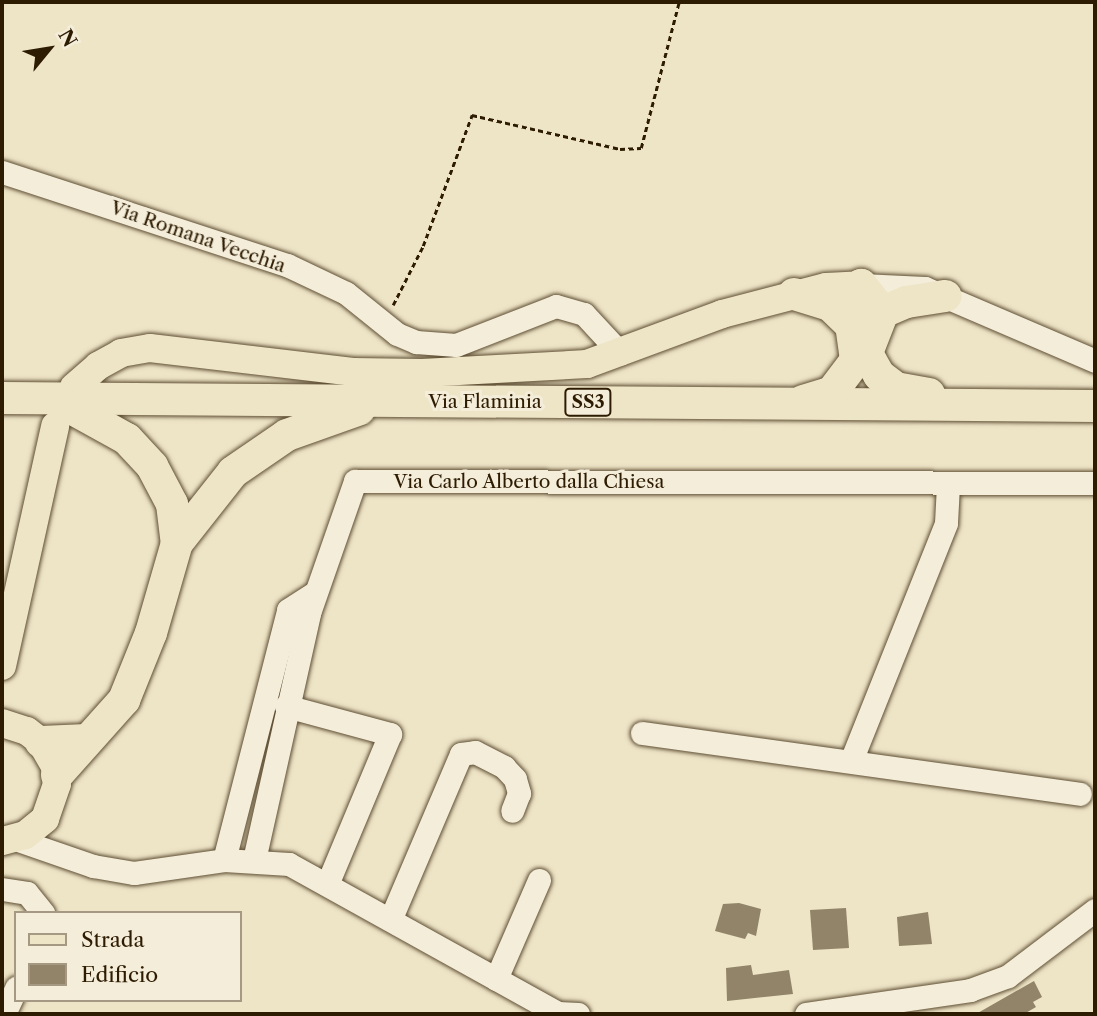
<!DOCTYPE html>
<style>
body{margin:0}
#map{position:relative;width:1097px;height:1016px;overflow:hidden;background:#eee4c6;font-family:"Libre Caslon Text",serif}
div>[style]{position:absolute}
.building>*{inset:0;background:#928468}
.path>*{height:2.5px;margin-top:-1.25px;transform-origin:0;background:repeating-linear-gradient(90deg,#2e1c02 0 5px,transparent 0 8.5px)}
.roads{filter:drop-shadow(0 0 2px #5e4e33) drop-shadow(0 0 2px #5e4e33)}
.minor>*{height:23px;margin:-11.5px;padding:0 11.5px;transform-origin:11.5px;border-radius:11.5px;background:#f4edda}
.major>*{height:28px;margin:-14px;padding:0 14px;transform-origin:14px;border-radius:14px;background:#eee4c6}
.highway>*{height:32px;margin:-16px;padding:0 16px;transform-origin:16px;border-radius:16px;background:#eee4c6}
span{translate:-50% -50%;white-space:nowrap;text-align:center;line-height:1.15;-webkit-text-stroke:6px #f4edda;paint-order:stroke}
.shield-label span{padding:2px 5px;background:#f4edda;border:2px solid;border-radius:5px;-webkit-text-stroke-width:0}
.shield-label{font-size:18px;color:#2e1c02;font-weight:700}
.street-label{font-size:19px;color:#2e1c02}
.frame{position:absolute;inset:0;border:4px solid #2e1c02;pointer-events:none}
.legend{position:absolute;left:14px;top:911px;width:228px;height:91px;box-sizing:border-box;background:#f4edda;border:2px solid #a59984;margin:0;padding:9px 12px;list-style:none;font-size:21px;color:#2e1c02}
.legend li{display:flex;align-items:center;gap:14px;height:35px}
.legend b{width:35px;border:2px solid #a59984}
.north{position:absolute;left:14px;top:14px;width:70px;height:70px;-webkit-text-stroke:5px #f4edda;paint-order:stroke;rotate:60deg;font-size:19px;font-weight:700;line-height:28px;text-align:center;color:#2e1c02}
.north::after{content:'';display:block;margin:auto;width:24px;height:32px;background:#2e1c02;clip-path:polygon(50% 0,100% 100%,50% 72%,0 100%)}
</style>
<div id="map">
<div class="building">
<div style="clip-path:polygon(739px 903px,761px 909px,756px 936px,748px 933px,745px 939px,715px 931px,723px 904px)"></div>
<div style="clip-path:polygon(846px 908px,849px 948px,813px 950px,810px 910px)"></div>
<div style="clip-path:polygon(928px 912px,932px 944px,899px 946px,897px 917px)"></div>
<div style="clip-path:polygon(751px 965px,753px 975px,789px 970px,793px 994px,727px 1001px,726px 968px)"></div>
<div style="clip-path:polygon(1034px 981px,1042px 997px,1033px 1002px,1036px 1007px,1024px 1014px,976px 1014px)"></div>
</div>
<div class="path">
<div style="left:393px;top:305px;width:66px;rotate:-63deg"></div>
<div style="left:423px;top:246px;width:140px;rotate:-69.5deg"></div>
<div style="left:472px;top:115px;width:152px;rotate:12.9deg"></div>
<div style="left:620px;top:149px;width:21px;rotate:-3deg"></div>
<div style="left:641px;top:148px;width:151px;rotate:-75.4deg"></div>
</div>
<div class="roads">
<div class="minor">
<div style="left:2px;top:172px;width:300px;rotate:18.1deg"></div>
<div style="left:287px;top:265px;width:65px;rotate:25.4deg"></div>
<div style="left:346px;top:293px;width:65px;rotate:38.8deg"></div>
<div style="left:397px;top:334px;width:21px;rotate:23deg"></div>
<div style="left:416px;top:342px;width:40px;rotate:4.3deg"></div>
<div style="left:456px;top:345px;width:107px;rotate:-21.3deg"></div>
<div style="left:556px;top:306px;width:29px;rotate:16deg"></div>
<div style="left:584px;top:314px;width:54px;rotate:47.2deg"></div>
<div style="left:861px;top:285px;width:64px;rotate:2.7deg"></div>
<div style="left:925px;top:288px;width:185px;rotate:23.2deg"></div>
<div style="left:286px;top:706px;width:108px;rotate:15.1deg"></div>
<div style="left:390px;top:734px;width:160px;rotate:112.7deg"></div>
<div style="left:642px;top:733px;width:442px;rotate:7.9deg"></div>
<div style="left:851px;top:761px;width:256px;rotate:-68.2deg"></div>
<div style="left:946px;top:523px;width:38px;rotate:-87deg"></div>
<div style="left:15px;top:839px;width:83px;rotate:19.1deg"></div>
<div style="left:93px;top:866px;width:42px;rotate:9.7deg"></div>
<div style="left:134px;top:873px;width:91px;rotate:-8.2deg"></div>
<div style="left:224px;top:860px;width:65px;rotate:3.5deg"></div>
<div style="left:289px;top:864px;width:308px;rotate:29deg"></div>
<div style="left:558px;top:1013px;width:20px;rotate:3deg"></div>
<div style="left:224px;top:860px;width:258px;rotate:-75.6deg"></div>
<div style="left:288px;top:610px;width:33px;rotate:-33deg"></div>
<div style="left:254px;top:860px;width:253px;rotate:-77.4deg"></div>
<div style="left:309px;top:613px;width:140px;rotate:-70.8deg"></div>
<div style="left:355px;top:481px;width:740px;rotate:0.15deg"></div>
<div style="left:2px;top:889px;width:25px;rotate:9deg"></div>
<div style="left:27px;top:893px;width:26px;rotate:51deg"></div>
<div style="left:391px;top:918px;width:178px;rotate:-66.9deg"></div>
<div style="left:461px;top:754px;width:14px;rotate:-8deg"></div>
<div style="left:475px;top:752px;width:33px;rotate:27deg"></div>
<div style="left:504px;top:767px;width:16px;rotate:47deg"></div>
<div style="left:515px;top:779px;width:15px;rotate:74deg"></div>
<div style="left:519px;top:793px;width:19px;rotate:111deg"></div>
<div style="left:496px;top:979px;width:108px;rotate:-66.5deg"></div>
<div style="left:4px;top:1014px;width:29px;rotate:-65deg"></div>
<div style="left:806px;top:1014px;width:166px;rotate:-8.3deg"></div>
<div style="left:970px;top:990px;width:40px;rotate:-20.2deg"></div>
<div style="left:1008px;top:976px;width:109px;rotate:-37.2deg"></div>
</div>
<div class="major">
<div style="left:74px;top:387px;width:32px;rotate:-41deg"></div>
<div style="left:98px;top:366px;width:26px;rotate:-29deg"></div>
<div style="left:121px;top:353px;width:29px;rotate:-10deg"></div>
<div style="left:150px;top:348px;width:204px;rotate:6.7deg"></div>
<div style="left:353px;top:372px;width:69px;rotate:0.8deg"></div>
<div style="left:422px;top:373px;width:165px;rotate:-3.1deg"></div>
<div style="left:587px;top:364px;width:144px;rotate:-20.3deg"></div>
<div style="left:722px;top:314px;width:107px;rotate:-14.6deg"></div>
<div style="left:826px;top:287px;width:35px;rotate:-3deg"></div>
<div style="left:2px;top:666px;width:246px;rotate:-77.5deg"></div>
<div style="left:2px;top:723px;width:26px;rotate:18deg"></div>
<div style="left:27px;top:731px;width:18px;rotate:38deg"></div>
<div style="left:41px;top:742px;width:28px;rotate:60deg"></div>
<div style="left:55px;top:766px;width:18px;rotate:84deg"></div>
<div style="left:57px;top:784px;width:37px;rotate:109deg"></div>
<div style="left:45px;top:819px;width:26px;rotate:141deg"></div>
<div style="left:25px;top:835px;width:24px;rotate:165deg"></div>
</div>
<div class="highway">
<div style="left:794px;top:294px;width:38px;rotate:17deg"></div>
<div style="left:830px;top:305px;width:32px;rotate:44deg"></div>
<div style="left:929px;top:394px;width:34px;rotate:-170deg"></div>
<div style="left:896px;top:388px;width:21px;rotate:-143deg"></div>
<div style="left:879px;top:375px;width:25px;rotate:-119deg"></div>
<div style="left:867px;top:353px;width:44px;rotate:-68.7deg"></div>
<div style="left:883px;top:312px;width:26px;rotate:-23deg"></div>
<div style="left:907px;top:302px;width:39px;rotate:-9deg"></div>
<div style="left:2px;top:398px;width:1093px;rotate:0.42deg"></div>
<div style="left:803px;top:401px;width:30px;rotate:-17deg"></div>
<div style="left:832px;top:392px;width:40px;rotate:-53deg"></div>
<div style="left:856px;top:360px;width:50px;rotate:-98deg"></div>
<div style="left:849px;top:310px;width:28px;rotate:-64deg"></div>
<div style="left:861px;top:285px;width:35px;rotate:51deg"></div>
<div style="left:62px;top:403px;width:74px;rotate:29deg"></div>
<div style="left:127px;top:439px;width:37px;rotate:47deg"></div>
<div style="left:152px;top:466px;width:43px;rotate:62.2deg"></div>
<div style="left:172px;top:504px;width:39px;rotate:83deg"></div>
<div style="left:41px;top:742px;width:46px;rotate:-2.5deg"></div>
<div style="left:57px;top:775px;width:101px;rotate:-48.2deg"></div>
<div style="left:124px;top:700px;width:72px;rotate:-68.1deg"></div>
<div style="left:151px;top:633px;width:94px;rotate:-73.9deg"></div>
<div style="left:177px;top:543px;width:90px;rotate:-51.7deg"></div>
<div style="left:233px;top:472px;width:65px;rotate:-34.4deg"></div>
<div style="left:287px;top:435px;width:77px;rotate:-19.6deg"></div>
</div>
</div>
<div class="shield-label">
<span style="left:588px;top:402px">SS3</span>
</div>
<div class="street-label">
<span style="left:198px;top:237px;rotate:19deg">Via Romana Vecchia</span>
<span style="left:485px;top:402px">Via Flaminia</span>
<span style="left:529px;top:482px">Via Carlo Alberto dalla Chiesa</span>
</div>
<div class="frame"></div>
<ul class="legend">
<li><b style="height:9px;background:#eee4c6"></b>Strada</li>
<li><b style="height:19px;background:#928468"></b>Edificio</li>
</ul>
<div class="north">N</div>
</div>
